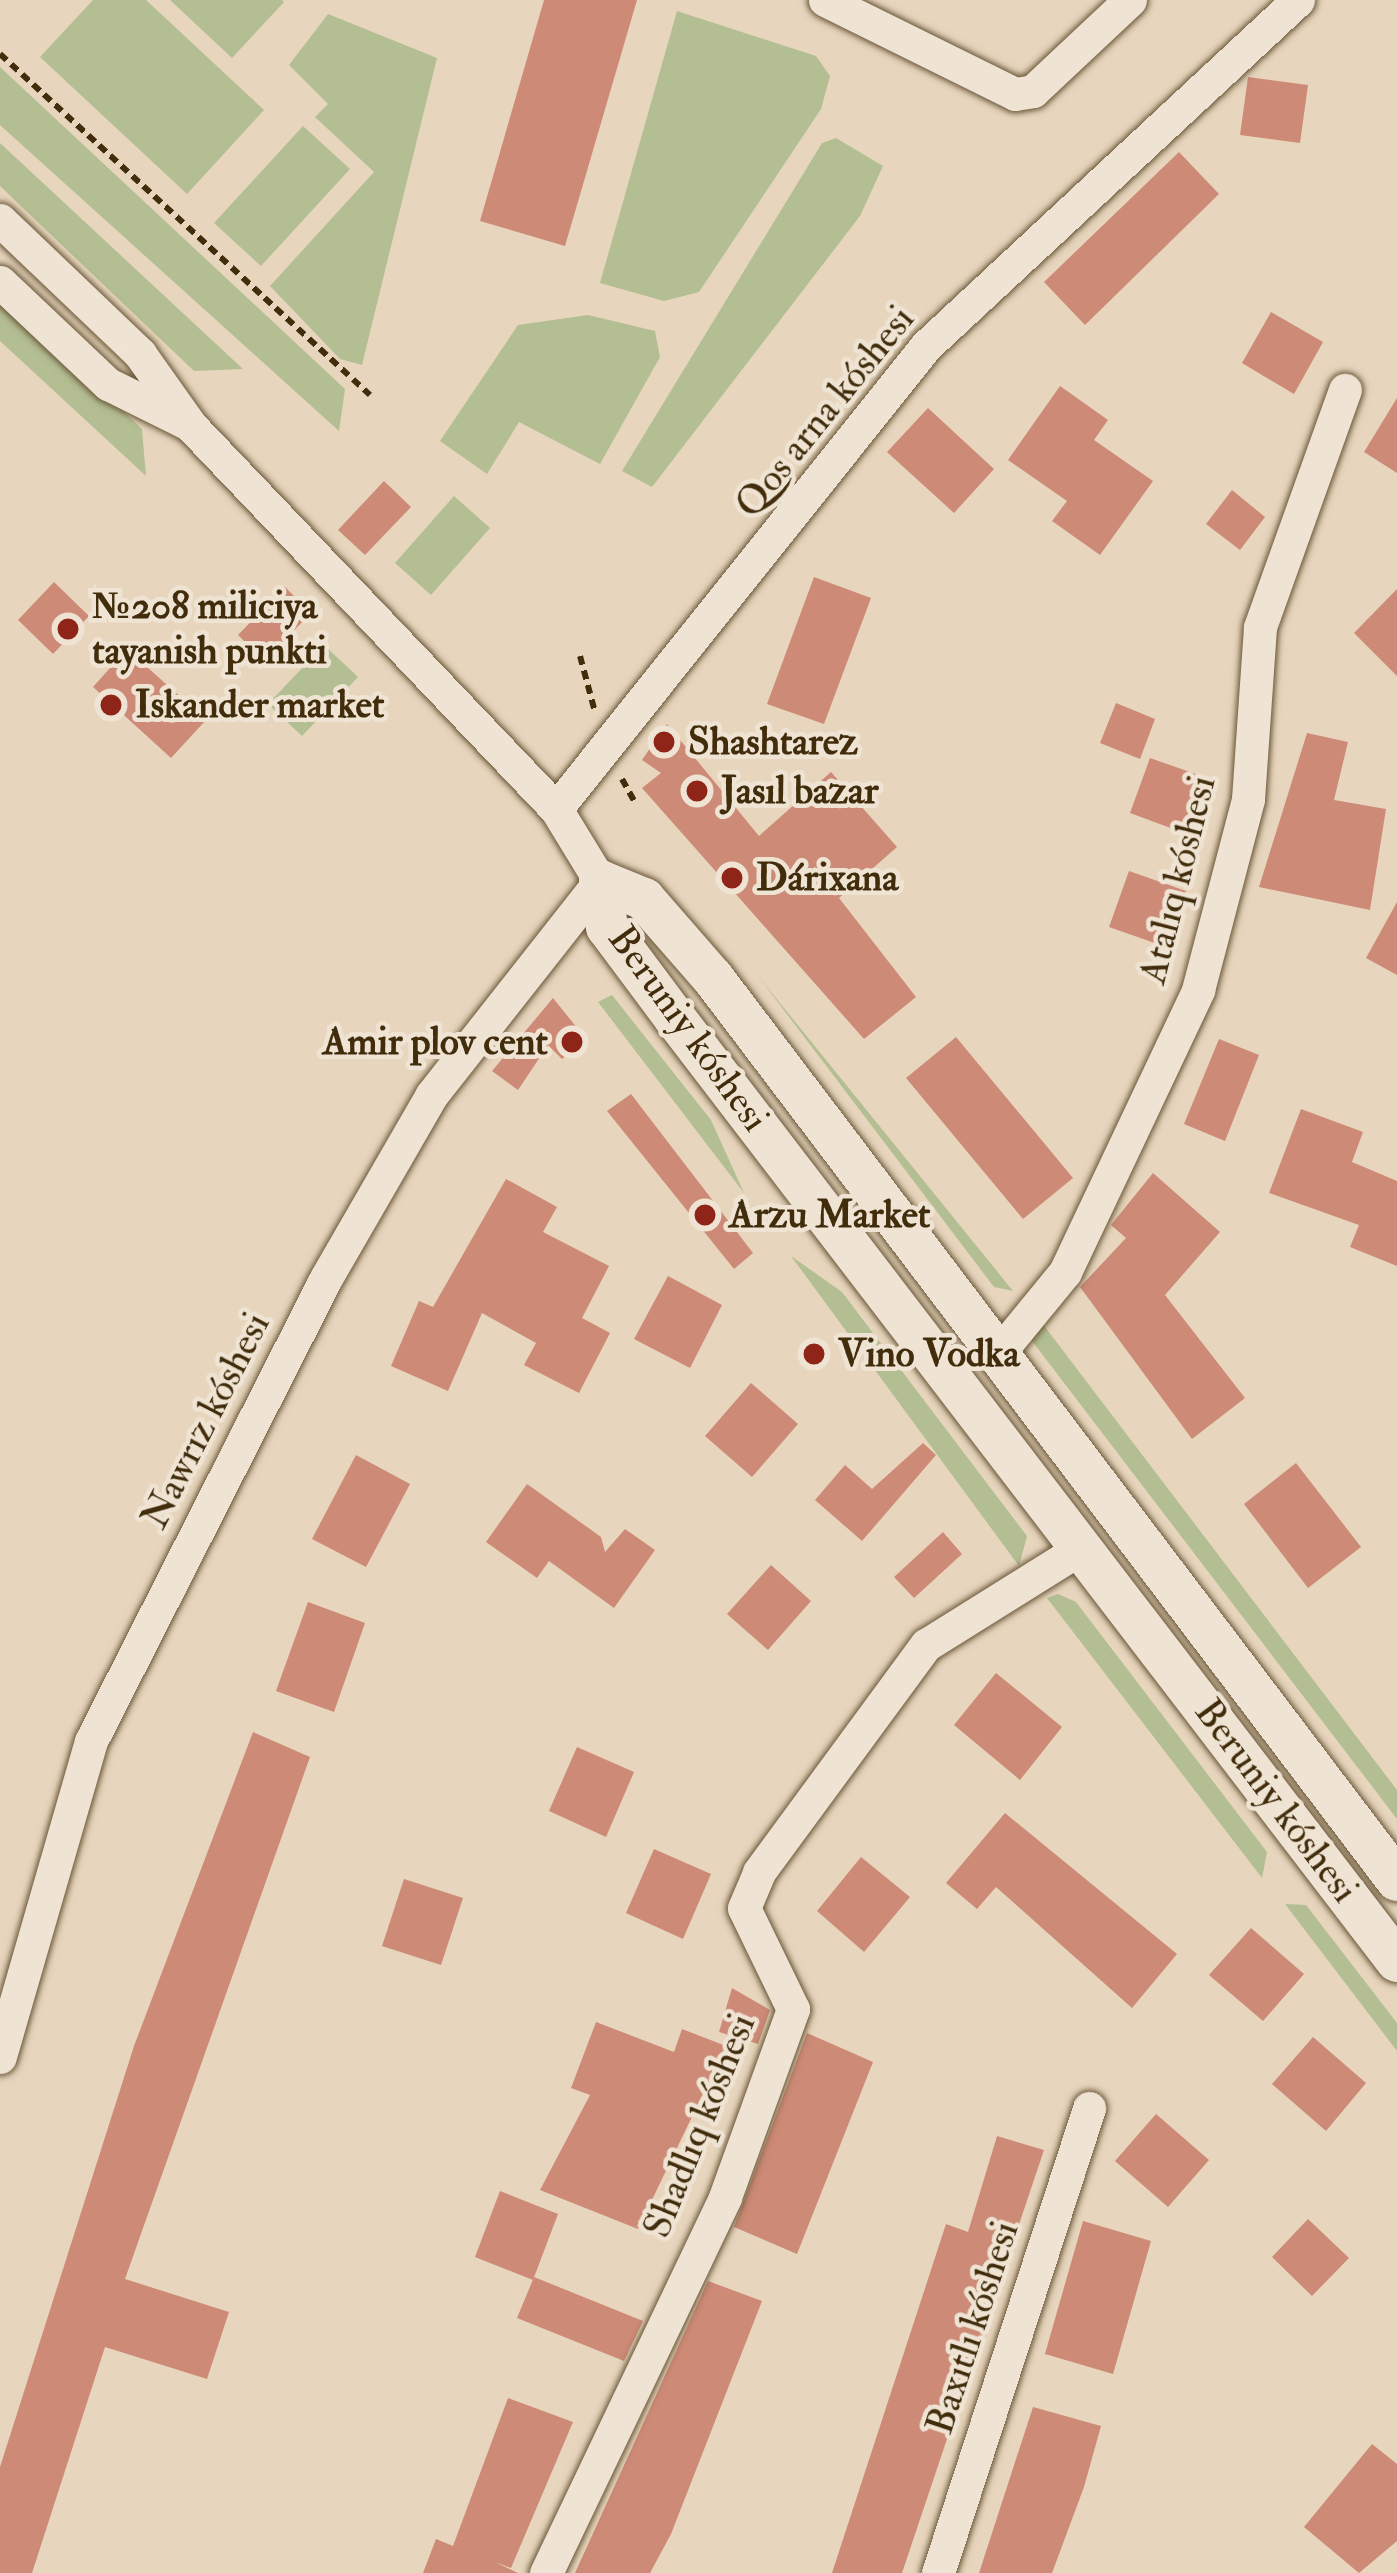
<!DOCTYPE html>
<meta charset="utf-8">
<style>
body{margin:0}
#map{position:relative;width:1397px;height:2573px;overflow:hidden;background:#e7d6bd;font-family:"IM FELL Double Pica",serif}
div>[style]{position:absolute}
.green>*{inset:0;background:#b3be93}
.building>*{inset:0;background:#cd8a76}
.path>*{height:6px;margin-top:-3px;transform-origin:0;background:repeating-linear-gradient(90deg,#412c0b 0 9px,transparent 0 15px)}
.roads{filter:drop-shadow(0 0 3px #6a5638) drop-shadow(0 0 3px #6a5638)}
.minor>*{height:33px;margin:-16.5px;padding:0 16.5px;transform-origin:16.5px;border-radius:16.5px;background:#efe4d4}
.tertiary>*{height:42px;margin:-21px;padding:0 21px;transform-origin:21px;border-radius:21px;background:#efe4d4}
.dots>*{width:33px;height:33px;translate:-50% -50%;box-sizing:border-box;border:6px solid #efe4d4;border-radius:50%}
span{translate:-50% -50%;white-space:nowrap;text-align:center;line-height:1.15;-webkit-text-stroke:9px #efe4d4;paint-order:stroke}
.street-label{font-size:39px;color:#412c0b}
.poi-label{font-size:39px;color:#412c0b;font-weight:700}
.left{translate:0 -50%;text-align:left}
.right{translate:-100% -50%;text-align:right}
</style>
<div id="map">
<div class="green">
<div style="clip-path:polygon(93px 0,146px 0,264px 110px,187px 194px,40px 57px)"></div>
<div style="clip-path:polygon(170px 0,282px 0,284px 2px,232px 58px)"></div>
<div style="clip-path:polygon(677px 11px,816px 56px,830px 76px,821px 109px,699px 292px,664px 301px,600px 283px)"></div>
<div style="clip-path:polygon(328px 14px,437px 58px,362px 365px,340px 359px,270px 286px,374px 172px,315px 117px,328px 104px,289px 65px)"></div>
<div style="clip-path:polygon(0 67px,345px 389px,339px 431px,0 125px)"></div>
<div style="clip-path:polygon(303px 126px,350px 169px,261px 266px,214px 223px)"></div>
<div style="clip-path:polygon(836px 138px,883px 166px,860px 216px,652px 487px,622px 471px,822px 143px)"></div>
<div style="clip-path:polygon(0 143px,243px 369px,194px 371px,0 186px)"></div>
<div style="clip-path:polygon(0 296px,142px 429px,146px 476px,0 341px)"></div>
<div style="clip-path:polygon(588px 315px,655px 331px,660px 357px,600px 464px,519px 422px,487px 474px,440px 441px,518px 325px)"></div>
<div style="clip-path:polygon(454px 496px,490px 528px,431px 595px,395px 563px)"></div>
<div style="clip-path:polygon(324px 645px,358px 677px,302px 736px,268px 704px)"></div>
<div style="clip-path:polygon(758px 976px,1013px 1291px,994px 1287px)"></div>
<div style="clip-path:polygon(612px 995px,711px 1120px,744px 1193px,598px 1002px)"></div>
<div style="clip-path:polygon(791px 1256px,842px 1292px,1027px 1536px,1019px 1566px)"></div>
<div style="clip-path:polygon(1042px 1323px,1397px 1790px,1397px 1819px,1032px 1341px)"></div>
<div style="clip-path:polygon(1058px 1594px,1076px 1602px,1267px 1852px,1262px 1878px,1047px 1598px)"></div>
<div style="clip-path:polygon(1285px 1904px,1306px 1905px,1397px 2023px,1397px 2051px)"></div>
</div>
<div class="building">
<div style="clip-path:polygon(544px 0,637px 0,565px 246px,480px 221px)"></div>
<div style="clip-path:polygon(1248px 77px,1308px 85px,1300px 143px,1240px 135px)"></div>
<div style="clip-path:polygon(1179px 152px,1219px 194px,1085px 325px,1044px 282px)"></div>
<div style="clip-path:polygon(1271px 312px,1323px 342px,1294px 394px,1242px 363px)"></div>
<div style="clip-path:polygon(1060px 386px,1108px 420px,1094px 440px,1153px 481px,1100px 555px,1052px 521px,1067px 501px,1008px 460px)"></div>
<div style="clip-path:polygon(1397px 398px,1397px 473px,1364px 452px)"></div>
<div style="clip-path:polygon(928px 408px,994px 469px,954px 513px,887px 452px)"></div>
<div style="clip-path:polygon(384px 481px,411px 507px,365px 555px,338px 530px)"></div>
<div style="clip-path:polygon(1232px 490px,1265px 517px,1240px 550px,1206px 524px)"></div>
<div style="clip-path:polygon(814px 577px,871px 598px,824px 724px,767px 704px)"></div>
<div style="clip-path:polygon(54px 582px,89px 616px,53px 654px,18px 620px)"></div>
<div style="clip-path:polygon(285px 587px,311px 613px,264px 661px,238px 635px)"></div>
<div style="clip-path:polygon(1397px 589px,1397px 676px,1354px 633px)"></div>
<div style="clip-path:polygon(127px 649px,206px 720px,171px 758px,93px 687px)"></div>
<div style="clip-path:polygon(1116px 703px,1155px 719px,1140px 759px,1100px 743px)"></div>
<div style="clip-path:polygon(667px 724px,759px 836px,831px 772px,897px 847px,839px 898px,916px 997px,864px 1039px,642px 788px,661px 773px,642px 760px)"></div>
<div style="clip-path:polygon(1307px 733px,1348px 742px,1334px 800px,1386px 809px,1370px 910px,1259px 887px)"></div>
<div style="clip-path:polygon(1150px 758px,1207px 778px,1187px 834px,1130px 813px)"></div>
<div style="clip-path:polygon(1129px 871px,1186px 891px,1166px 947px,1109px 927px)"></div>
<div style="clip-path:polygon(1397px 902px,1397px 975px,1366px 958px)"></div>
<div style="clip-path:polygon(553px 998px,586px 1039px,562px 1059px,548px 1045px,518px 1090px,492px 1071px)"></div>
<div style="clip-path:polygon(956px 1037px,1073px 1178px,1023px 1219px,906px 1078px)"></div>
<div style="clip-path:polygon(1219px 1039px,1259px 1055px,1225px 1141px,1184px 1124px)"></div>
<div style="clip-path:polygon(631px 1094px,753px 1253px,734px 1269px,607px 1111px)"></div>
<div style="clip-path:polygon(1301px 1109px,1363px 1132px,1352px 1162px,1397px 1181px,1397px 1266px,1350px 1247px,1359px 1225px,1269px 1193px)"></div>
<div style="clip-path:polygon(1153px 1173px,1220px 1232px,1165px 1295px,1245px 1398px,1192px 1439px,1080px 1287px,1126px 1238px,1111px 1225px)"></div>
<div style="clip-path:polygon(506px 1179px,557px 1207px,543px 1232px,609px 1266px,582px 1318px,610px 1333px,579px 1393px,524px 1365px,536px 1343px,482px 1313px,448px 1391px,391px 1366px,419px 1301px,433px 1307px)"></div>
<div style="clip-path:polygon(668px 1276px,722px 1305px,690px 1368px,634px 1339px)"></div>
<div style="clip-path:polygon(751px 1383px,798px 1424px,752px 1477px,705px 1436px)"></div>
<div style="clip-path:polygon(923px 1443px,936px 1455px,862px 1541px,815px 1500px,845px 1465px,872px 1489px)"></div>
<div style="clip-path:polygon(356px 1455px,410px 1484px,366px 1567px,312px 1539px)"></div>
<div style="clip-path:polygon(1296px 1463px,1361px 1547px,1308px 1588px,1244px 1504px)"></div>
<div style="clip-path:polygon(527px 1484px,601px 1537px,605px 1552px,625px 1529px,655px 1550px,614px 1608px,549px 1561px,537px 1578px,486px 1542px)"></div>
<div style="clip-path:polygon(943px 1532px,962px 1554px,914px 1598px,894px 1577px)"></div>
<div style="clip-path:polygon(771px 1565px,811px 1601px,768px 1650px,727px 1614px)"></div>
<div style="clip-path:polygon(308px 1602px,365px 1623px,334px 1712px,276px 1691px)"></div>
<div style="clip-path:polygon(996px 1673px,1062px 1727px,1020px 1780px,954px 1725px)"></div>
<div style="clip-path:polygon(253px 1732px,310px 1757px,125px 2279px,229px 2312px,207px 2379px,105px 2347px,32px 2573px,0 2573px,0 2467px,134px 2046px)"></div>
<div style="clip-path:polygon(577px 1747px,634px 1772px,606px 1837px,549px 1811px)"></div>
<div style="clip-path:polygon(1005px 1813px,1177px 1954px,1132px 2008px,996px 1887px,977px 1909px,946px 1883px)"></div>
<div style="clip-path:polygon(654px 1849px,711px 1874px,683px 1939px,626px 1913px)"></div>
<div style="clip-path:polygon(861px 1857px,910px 1897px,864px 1952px,817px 1911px)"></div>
<div style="clip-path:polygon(404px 1879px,463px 1898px,441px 1965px,382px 1946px)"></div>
<div style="clip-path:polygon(1251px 1928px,1304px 1974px,1263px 2021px,1209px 1975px)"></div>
<div style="clip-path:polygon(732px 1988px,770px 2010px,758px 2044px,719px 2032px)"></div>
<div style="clip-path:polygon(596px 2022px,674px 2052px,682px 2029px,726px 2046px,638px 2229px,540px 2190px,590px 2095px,571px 2088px)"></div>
<div style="clip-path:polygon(807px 2033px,873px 2062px,797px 2254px,734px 2227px)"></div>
<div style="clip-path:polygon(1313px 2037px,1366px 2083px,1326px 2131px,1272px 2084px)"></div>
<div style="clip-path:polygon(1156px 2114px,1209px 2160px,1168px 2207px,1115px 2161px)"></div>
<div style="clip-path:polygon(997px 2136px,1044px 2150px,902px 2573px,832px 2573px,946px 2224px,968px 2232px)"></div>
<div style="clip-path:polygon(500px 2191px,558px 2214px,533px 2280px,475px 2257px)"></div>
<div style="clip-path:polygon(1308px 2219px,1349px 2258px,1312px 2296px,1272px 2257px)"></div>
<div style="clip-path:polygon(1083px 2221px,1151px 2241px,1113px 2374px,1045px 2354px)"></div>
<div style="clip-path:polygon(534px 2277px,643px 2321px,624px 2361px,517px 2318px)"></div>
<div style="clip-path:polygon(708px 2281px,762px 2301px,671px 2534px,650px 2573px,575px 2573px)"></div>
<div style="clip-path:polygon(508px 2398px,573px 2422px,511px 2568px,495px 2562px,518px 2573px,423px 2573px,436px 2539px,453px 2546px)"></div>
<div style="clip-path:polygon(1033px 2407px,1101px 2426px,1084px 2487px,1052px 2573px,979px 2573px)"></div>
<div style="clip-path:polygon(1372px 2444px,1397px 2464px,1397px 2541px,1359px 2573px,1304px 2527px)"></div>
</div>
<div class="path">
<div style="left:0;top:54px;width:503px;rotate:42.66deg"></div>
<div style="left:580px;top:656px;width:58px;rotate:75deg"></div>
<div style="left:622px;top:779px;width:26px;rotate:61deg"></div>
</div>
<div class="roads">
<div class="minor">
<div style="left:825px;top:0;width:212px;rotate:26.3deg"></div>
<div style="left:1015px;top:94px;width:18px;rotate:-9deg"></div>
<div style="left:1033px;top:91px;width:133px;rotate:-43.2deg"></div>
<div style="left:0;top:220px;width:194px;rotate:43.7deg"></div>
<div style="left:140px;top:354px;width:88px;rotate:54.7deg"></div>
<div style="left:191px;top:426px;width:529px;rotate:46.38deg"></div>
<div style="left:556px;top:809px;width:84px;rotate:58.6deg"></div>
<div style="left:600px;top:881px;width:273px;rotate:128.2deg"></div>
<div style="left:431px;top:1096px;width:210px;rotate:120deg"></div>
<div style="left:326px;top:1278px;width:519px;rotate:116.91deg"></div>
<div style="left:91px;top:1741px;width:329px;rotate:106.1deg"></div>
<div style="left:0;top:282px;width:149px;rotate:43.4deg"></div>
<div style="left:108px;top:384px;width:86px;rotate:26.3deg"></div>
<div style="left:556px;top:809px;width:593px;rotate:-51.37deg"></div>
<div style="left:926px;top:346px;width:508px;rotate:-42.93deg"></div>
<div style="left:997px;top:1355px;width:107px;rotate:-50.7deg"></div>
<div style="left:1065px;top:1272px;width:312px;rotate:-64.7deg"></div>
<div style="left:1198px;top:990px;width:197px;rotate:-75.3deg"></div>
<div style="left:1248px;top:799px;width:172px;rotate:-86deg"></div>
<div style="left:1260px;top:627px;width:252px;rotate:-70.3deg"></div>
<div style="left:546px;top:2573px;width:416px;rotate:-64.5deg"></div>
<div style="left:725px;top:2197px;width:200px;rotate:-70.1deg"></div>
<div style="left:793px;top:2009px;width:112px;rotate:-115.9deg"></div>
<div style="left:744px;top:1908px;width:39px;rotate:-67deg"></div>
<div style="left:759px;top:1872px;width:282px;rotate:-53.7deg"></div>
<div style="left:926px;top:1645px;width:183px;rotate:-32deg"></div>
<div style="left:938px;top:2573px;width:489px;rotate:-72deg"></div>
</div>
<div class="tertiary">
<div style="left:600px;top:881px;width:47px;rotate:81.3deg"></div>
<div style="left:607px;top:927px;width:112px;rotate:53.3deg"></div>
<div style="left:674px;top:1017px;width:1189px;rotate:52.55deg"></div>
<div style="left:600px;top:881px;width:48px;rotate:22.2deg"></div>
<div style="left:644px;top:899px;width:105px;rotate:48.9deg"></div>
<div style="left:713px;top:978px;width:1132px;rotate:52.83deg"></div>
</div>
</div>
<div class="dots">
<div style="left:68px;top:629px;background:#8f2418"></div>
<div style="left:111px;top:705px;background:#8f2418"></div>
<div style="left:664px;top:742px;background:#8f2418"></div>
<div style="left:697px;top:791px;background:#8f2418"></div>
<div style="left:732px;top:878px;background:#8f2418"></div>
<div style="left:572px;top:1042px;background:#8f2418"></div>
<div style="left:705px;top:1215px;background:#8f2418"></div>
<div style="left:814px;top:1354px;background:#8f2418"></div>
</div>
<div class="street-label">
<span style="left:825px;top:412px;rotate:-51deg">Qos arna kóshesi</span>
<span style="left:1178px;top:880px;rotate:-76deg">Atalıq kóshesi</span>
<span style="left:688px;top:1029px;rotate:54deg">Beruniy kóshesi</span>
<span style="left:206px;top:1421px;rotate:-63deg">Nawrız kóshesi</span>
<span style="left:1276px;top:1801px;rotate:53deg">Beruniy kóshesi</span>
<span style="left:700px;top:2126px;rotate:-68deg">Shadlıq kóshesi</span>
<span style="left:973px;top:2328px;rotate:-72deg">Baxıtlı kóshesi</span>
</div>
<div class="poi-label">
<span class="left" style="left:92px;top:629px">№208 miliciya<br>tayanish punkti</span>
<span class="left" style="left:135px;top:705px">Iskander market</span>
<span class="left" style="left:688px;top:742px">Shashtarez</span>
<span class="left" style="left:721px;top:791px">Jasıl bazar</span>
<span class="left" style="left:756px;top:878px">Dárixana</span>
<span class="right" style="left:548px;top:1042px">Amir plov cent</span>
<span class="left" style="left:729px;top:1215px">Arzu Market</span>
<span class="left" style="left:838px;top:1354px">Vino Vodka</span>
</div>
</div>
